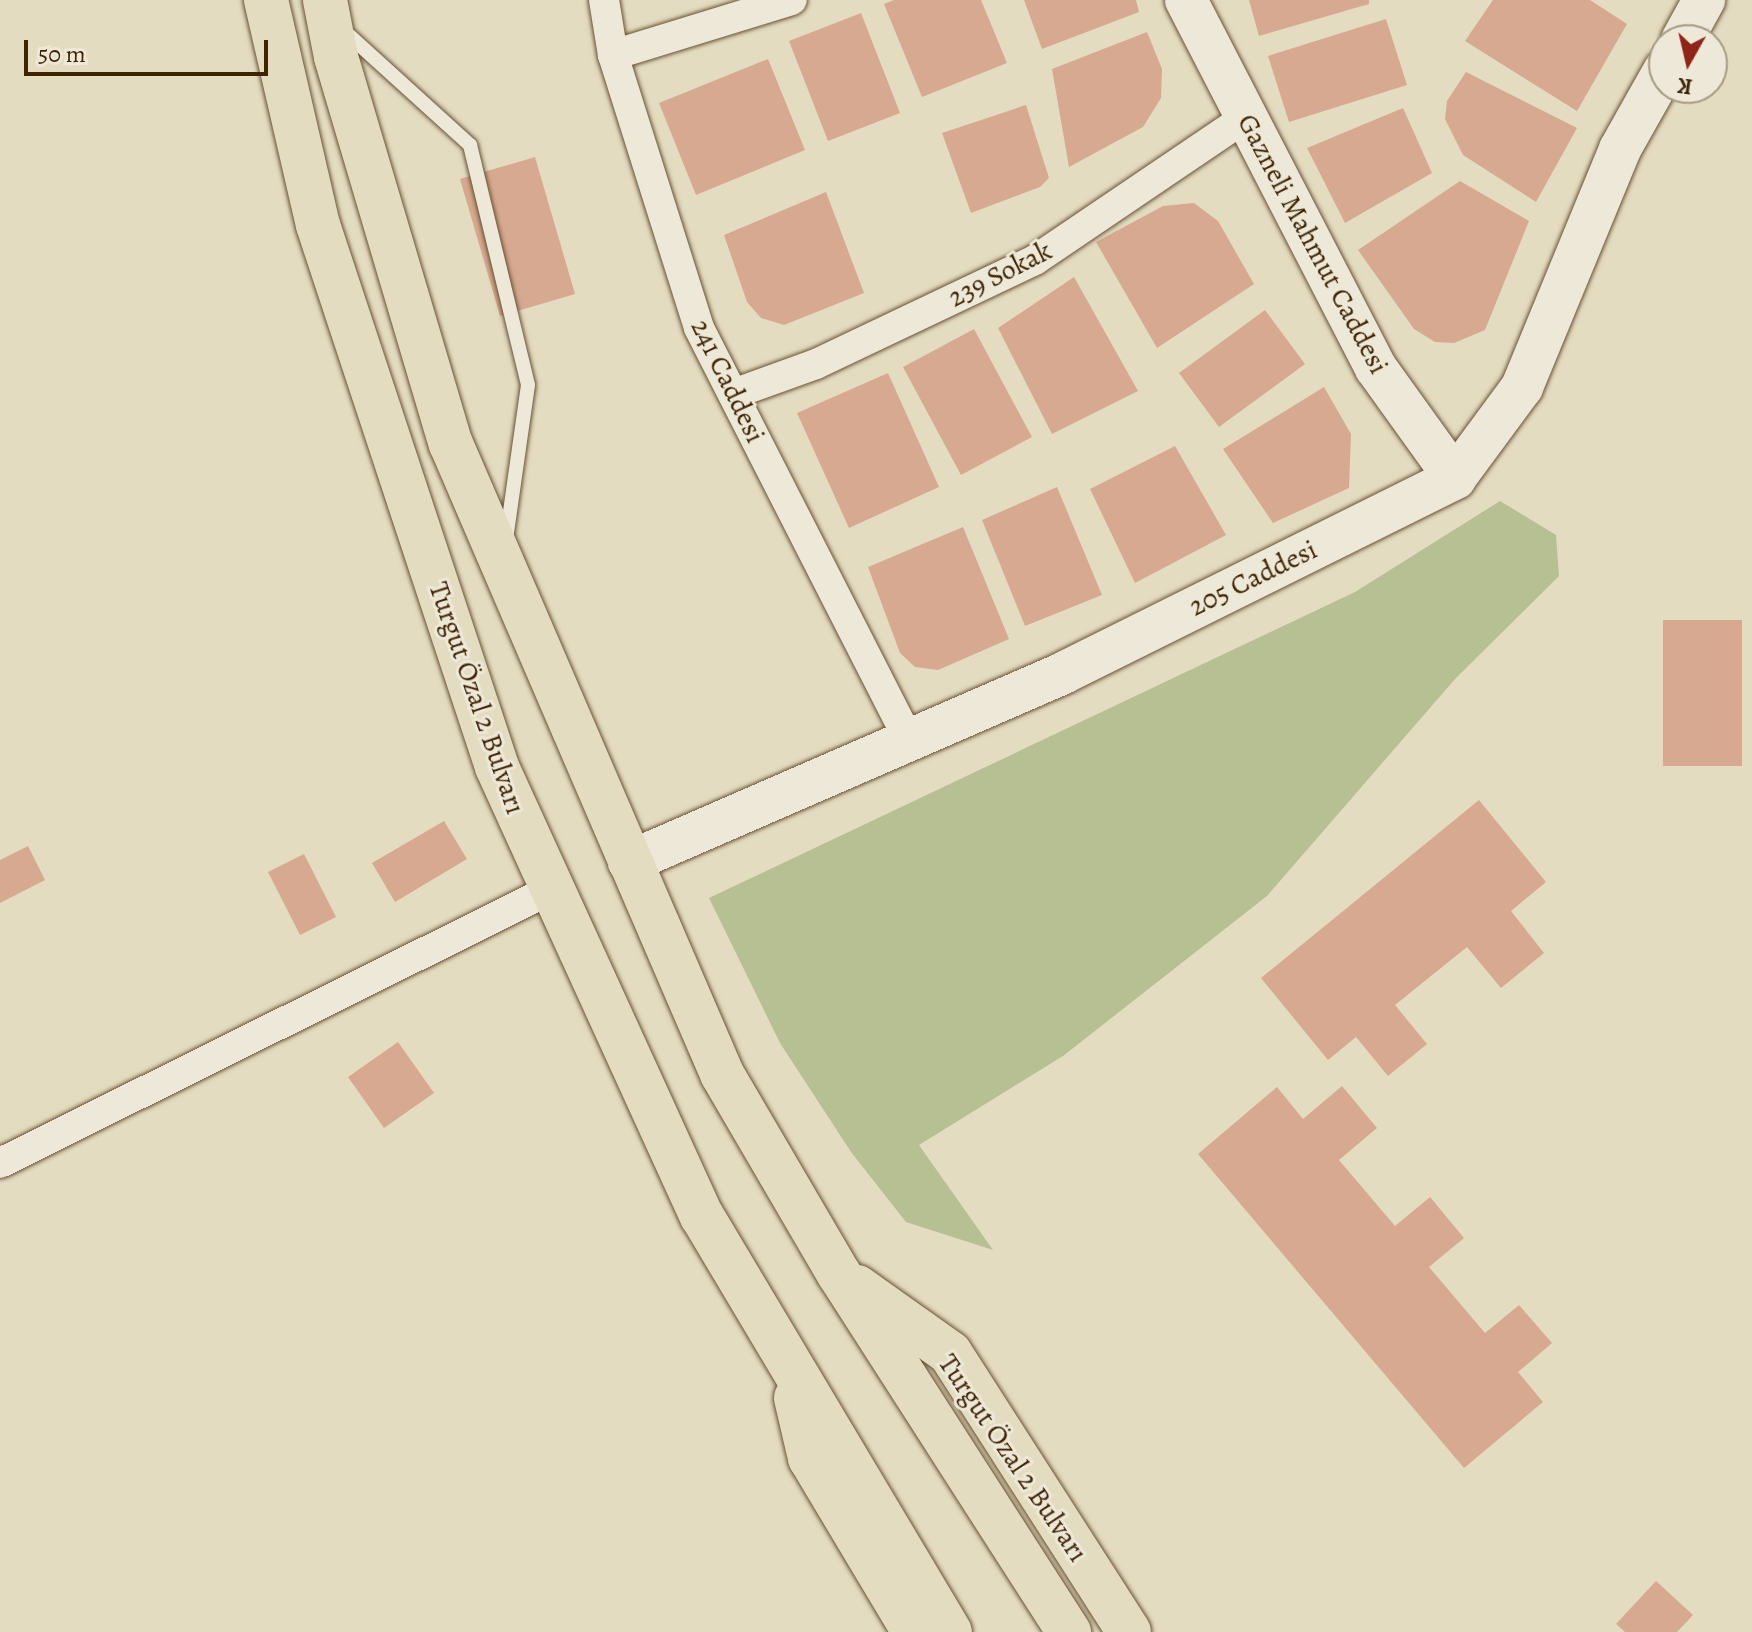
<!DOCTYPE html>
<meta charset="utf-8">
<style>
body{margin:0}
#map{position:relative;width:1752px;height:1632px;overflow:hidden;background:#e4dcc1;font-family:Alegreya,serif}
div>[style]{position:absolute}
.green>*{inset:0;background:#b6c092}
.building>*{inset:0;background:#d7a990}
.roads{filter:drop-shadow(0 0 2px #685234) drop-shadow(0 0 2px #685234)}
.lane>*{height:14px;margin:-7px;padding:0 7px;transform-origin:7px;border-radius:7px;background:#ede8d7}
.street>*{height:30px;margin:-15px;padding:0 15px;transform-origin:15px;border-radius:15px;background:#ede8d7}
.secondary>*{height:42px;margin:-21px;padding:0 21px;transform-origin:21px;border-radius:21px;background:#ede8d7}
.highway>*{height:44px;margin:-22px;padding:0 22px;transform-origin:22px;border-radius:22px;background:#e4dcc1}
span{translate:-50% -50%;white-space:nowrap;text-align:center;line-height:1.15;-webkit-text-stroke:6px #ede8d7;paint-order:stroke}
.street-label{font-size:28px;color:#3e2405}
.north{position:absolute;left:1648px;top:24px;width:80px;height:80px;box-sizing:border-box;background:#ede8d7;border:2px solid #a79a83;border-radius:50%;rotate:188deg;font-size:22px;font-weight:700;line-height:32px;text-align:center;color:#3e2405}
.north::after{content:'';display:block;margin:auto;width:28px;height:36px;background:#8f2418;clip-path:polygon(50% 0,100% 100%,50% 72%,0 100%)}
.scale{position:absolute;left:24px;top:40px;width:244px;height:36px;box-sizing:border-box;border:4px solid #3e2405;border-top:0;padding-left:10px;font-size:24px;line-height:28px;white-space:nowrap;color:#3e2405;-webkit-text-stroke:6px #ede8d7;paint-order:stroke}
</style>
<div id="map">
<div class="green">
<div style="clip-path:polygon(1500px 501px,1556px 535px,1559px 576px,1455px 679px,1267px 896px,1063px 1056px,919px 1145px,993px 1250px,906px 1222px,851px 1152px,780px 1043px,709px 898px,1355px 592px)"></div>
</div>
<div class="building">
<div style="clip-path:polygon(894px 0,981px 0,1007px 63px,922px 97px,884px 4px)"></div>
<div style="clip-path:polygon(1024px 0,1136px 0,1139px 12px,1042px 49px)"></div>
<div style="clip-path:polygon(1249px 0,1369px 0,1369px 4px,1259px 36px)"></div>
<div style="clip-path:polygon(1493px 0,1590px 0,1627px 24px,1577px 111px,1465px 41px)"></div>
<div style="clip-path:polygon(861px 13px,900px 113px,828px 141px,789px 41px)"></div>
<div style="clip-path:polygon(1386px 19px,1407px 85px,1289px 122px,1268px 56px)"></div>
<div style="clip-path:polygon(1147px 32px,1162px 69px,1161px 98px,1143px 127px,1069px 167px,1052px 69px)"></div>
<div style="clip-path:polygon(768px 59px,805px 150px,696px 195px,659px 103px)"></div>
<div style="clip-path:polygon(1466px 72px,1577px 128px,1536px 202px,1463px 155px,1445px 119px,1447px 101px)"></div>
<div style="clip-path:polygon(1026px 105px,1049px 178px,1040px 187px,971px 213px,942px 133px)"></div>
<div style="clip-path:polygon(1403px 108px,1432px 173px,1345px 223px,1307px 148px)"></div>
<div style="clip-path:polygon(535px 157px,575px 294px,500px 316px,460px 179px)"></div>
<div style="clip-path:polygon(1460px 181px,1529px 221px,1485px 330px,1454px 343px,1435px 342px,1414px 329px,1358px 250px)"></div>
<div style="clip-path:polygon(826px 192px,864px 293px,784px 325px,761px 318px,747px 302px,724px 235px)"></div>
<div style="clip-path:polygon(1194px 203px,1218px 221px,1254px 284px,1157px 348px,1096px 242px,1163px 206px)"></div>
<div style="clip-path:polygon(1074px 277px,1138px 391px,1052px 434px,998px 328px)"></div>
<div style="clip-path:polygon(1265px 310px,1305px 364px,1219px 427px,1179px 373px)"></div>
<div style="clip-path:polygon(974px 329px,1032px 437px,961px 475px,903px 367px)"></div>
<div style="clip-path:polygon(888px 373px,939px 487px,849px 528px,797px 413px)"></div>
<div style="clip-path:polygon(1324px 387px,1351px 434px,1349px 488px,1273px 523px,1223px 449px)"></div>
<div style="clip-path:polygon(1175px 446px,1226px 535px,1135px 583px,1090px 489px)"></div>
<div style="clip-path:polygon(1057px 487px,1102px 595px,1025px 626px,982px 520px)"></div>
<div style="clip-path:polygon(963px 527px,1009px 639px,938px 670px,915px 667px,900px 653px,868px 567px)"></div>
<div style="clip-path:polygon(1663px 620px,1742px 620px,1742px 766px,1663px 766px)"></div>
<div style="clip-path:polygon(1479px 800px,1546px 882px,1511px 911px,1544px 953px,1501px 988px,1467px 947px,1395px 1005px,1427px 1044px,1388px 1076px,1356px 1037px,1328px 1060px,1261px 978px)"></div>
<div style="clip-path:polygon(444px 821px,467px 859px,395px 902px,372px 863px)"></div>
<div style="clip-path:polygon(28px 846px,45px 880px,0 903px,0 860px)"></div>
<div style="clip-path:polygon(304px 854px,336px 917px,300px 935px,268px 872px)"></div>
<div style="clip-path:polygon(398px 1042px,434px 1093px,384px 1128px,348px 1077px)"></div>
<div style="clip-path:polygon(1342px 1086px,1377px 1128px,1339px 1160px,1395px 1226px,1430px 1197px,1464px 1238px,1429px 1267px,1485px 1333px,1519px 1305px,1552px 1343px,1518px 1372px,1543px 1402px,1464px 1468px,1198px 1154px,1277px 1087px,1303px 1119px)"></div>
<div style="clip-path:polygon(1656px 1581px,1693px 1615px,1677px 1632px,1625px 1632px,1616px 1624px)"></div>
</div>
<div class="roads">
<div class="lane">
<div style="left:342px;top:29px;width:173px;rotate:42.2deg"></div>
<div style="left:470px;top:145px;width:247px;rotate:76.4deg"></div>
<div style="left:528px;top:385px;width:156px;rotate:98.1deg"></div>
</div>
<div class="street">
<div style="left:604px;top:0;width:56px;rotate:80.7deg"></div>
<div style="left:613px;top:55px;width:286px;rotate:72.5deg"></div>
<div style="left:699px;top:328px;width:463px;rotate:63deg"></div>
<div style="left:613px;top:55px;width:187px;rotate:-17.1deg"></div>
<div style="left:733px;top:394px;width:88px;rotate:-19.9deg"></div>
<div style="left:816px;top:364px;width:242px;rotate:-25.4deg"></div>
<div style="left:1035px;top:260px;width:255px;rotate:-34.1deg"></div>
<div style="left:0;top:1163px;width:614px;rotate:-26.4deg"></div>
</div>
<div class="secondary">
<div style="left:1186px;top:0;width:414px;rotate:62.7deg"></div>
<div style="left:1376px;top:368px;width:135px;rotate:54.3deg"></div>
<div style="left:1682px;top:40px;width:46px;rotate:-61.2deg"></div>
<div style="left:629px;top:862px;width:473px;rotate:-23.5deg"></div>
<div style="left:1063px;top:673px;width:438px;rotate:-26.4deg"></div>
<div style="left:1455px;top:478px;width:113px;rotate:-53.6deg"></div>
<div style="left:1522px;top:387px;width:257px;rotate:-67.6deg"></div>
<div style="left:1620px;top:149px;width:90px;rotate:-60.6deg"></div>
</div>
<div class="highway">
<div style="left:266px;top:0;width:231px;rotate:77deg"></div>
<div style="left:318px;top:225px;width:571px;rotate:71.72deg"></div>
<div style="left:497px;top:767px;width:494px;rotate:65.5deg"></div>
<div style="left:702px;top:1216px;width:484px;rotate:59.2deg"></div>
<div style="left:325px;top:0;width:58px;rotate:79.1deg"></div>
<div style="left:336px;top:57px;width:404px;rotate:73.5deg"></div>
<div style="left:451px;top:444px;width:686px;rotate:66.72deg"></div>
<div style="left:722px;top:1074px;width:232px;rotate:59.7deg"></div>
<div style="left:839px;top:1274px;width:426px;rotate:57.3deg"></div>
<div style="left:857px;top:1287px;width:114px;rotate:35.4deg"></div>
<div style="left:950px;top:1353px;width:331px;rotate:57.3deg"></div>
<div style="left:796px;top:1398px;width:62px;rotate:76.9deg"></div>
<div style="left:810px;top:1458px;width:203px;rotate:59.1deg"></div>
</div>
</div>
<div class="street-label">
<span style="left:1313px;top:244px;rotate:62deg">Gazneli Mahmut Caddesi</span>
<span style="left:1000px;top:274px;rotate:-27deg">239 Sokak</span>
<span style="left:728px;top:381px;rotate:64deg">241 Caddesi</span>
<span style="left:1253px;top:578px;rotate:-26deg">205 Caddesi</span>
<span style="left:477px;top:698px;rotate:71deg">Turgut Özal 2 Bulvarı</span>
<span style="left:1013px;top:1458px;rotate:56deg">Turgut Özal 2 Bulvarı</span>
</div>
<div class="north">K</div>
<div class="scale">50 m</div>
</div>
